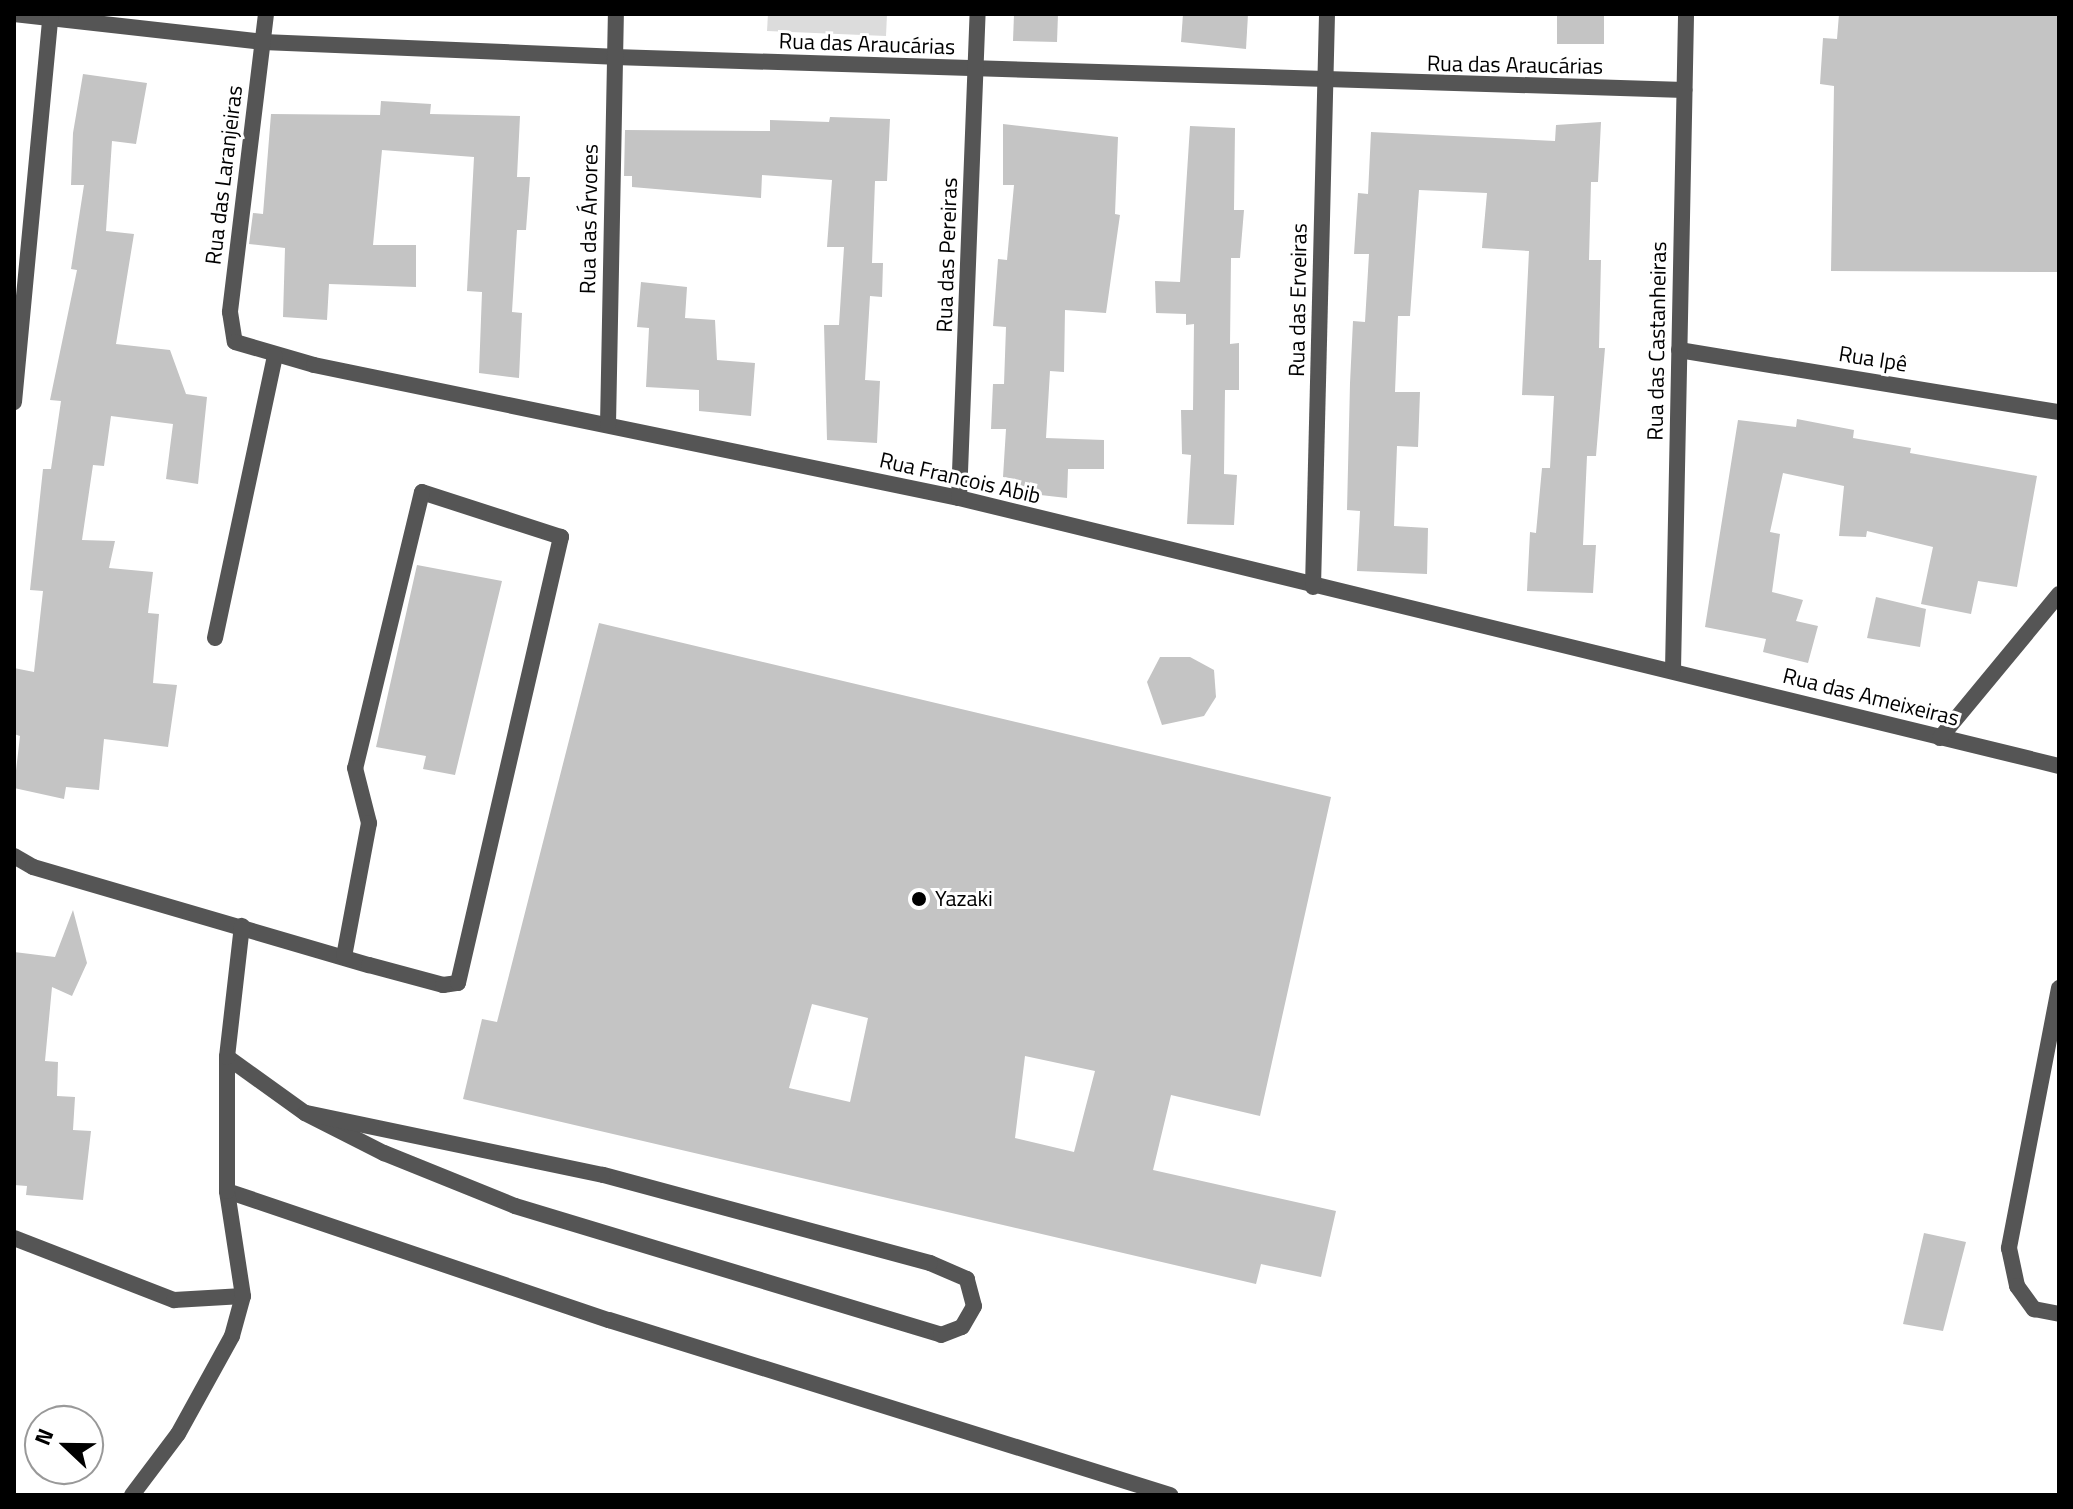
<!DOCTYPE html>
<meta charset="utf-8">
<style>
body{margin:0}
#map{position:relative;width:2073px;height:1509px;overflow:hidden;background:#fff;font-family:"Titillium Web",sans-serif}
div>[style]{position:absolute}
.green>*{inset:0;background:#dcdcdc}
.building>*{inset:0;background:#c4c4c4}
.service>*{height:16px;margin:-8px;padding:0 8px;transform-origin:8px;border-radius:8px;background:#555}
.minor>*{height:16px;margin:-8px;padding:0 8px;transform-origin:8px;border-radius:8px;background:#555}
.dots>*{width:22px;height:22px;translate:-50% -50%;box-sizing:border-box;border:4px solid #fff;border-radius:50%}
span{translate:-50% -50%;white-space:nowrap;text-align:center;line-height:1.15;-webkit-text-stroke:6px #fff;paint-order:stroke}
.street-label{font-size:22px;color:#000}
.poi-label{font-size:22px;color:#000}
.left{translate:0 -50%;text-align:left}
.frame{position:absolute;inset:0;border:16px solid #000;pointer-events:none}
.north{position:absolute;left:24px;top:1405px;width:80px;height:80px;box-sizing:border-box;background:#fff;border:2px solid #999;border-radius:50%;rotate:292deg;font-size:22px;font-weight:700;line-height:32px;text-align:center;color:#000}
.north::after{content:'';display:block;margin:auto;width:28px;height:36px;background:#000;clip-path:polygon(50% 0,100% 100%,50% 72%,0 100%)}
</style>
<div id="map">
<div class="green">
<div style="clip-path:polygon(768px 14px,887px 14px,886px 36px,767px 31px)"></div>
</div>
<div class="building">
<div style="clip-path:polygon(1014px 14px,1058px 14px,1057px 42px,1013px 41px)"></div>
<div style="clip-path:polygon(1183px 14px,1248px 14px,1246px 49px,1181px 42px)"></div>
<div style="clip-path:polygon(1557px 14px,1604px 14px,1604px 44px,1557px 44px)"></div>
<div style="clip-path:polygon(1839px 14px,2059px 15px,2059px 272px,1831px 271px,1834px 86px,1820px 84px,1823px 38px,1837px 39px)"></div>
<div style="clip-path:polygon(83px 74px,147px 83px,136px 144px,112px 141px,106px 231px,134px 234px,116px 344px,170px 350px,186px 394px,207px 397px,198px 484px,166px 479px,173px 424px,111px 416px,104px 466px,93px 465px,82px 540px,115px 541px,109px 568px,153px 572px,148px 613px,159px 614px,153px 683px,177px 685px,168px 747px,104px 739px,99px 790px,66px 787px,64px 799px,14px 788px,20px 736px,14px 734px,14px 668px,34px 672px,43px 591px,30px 590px,43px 469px,51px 469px,61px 401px,50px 400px,77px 270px,71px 269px,84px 185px,71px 185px,73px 133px)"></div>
<div style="clip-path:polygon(381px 101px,431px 104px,430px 114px,520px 116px,517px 177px,530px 177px,526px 230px,517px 230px,512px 312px,522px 313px,519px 378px,479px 373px,482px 292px,467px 291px,474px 157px,382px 150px,373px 245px,416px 245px,416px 287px,329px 284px,327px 320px,283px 317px,285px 248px,249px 244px,253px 213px,263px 214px,271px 114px,380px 115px)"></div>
<div style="clip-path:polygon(830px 117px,890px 119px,887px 181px,875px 181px,872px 263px,883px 263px,882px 297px,870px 296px,865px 380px,880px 381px,877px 443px,827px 440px,824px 325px,839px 325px,844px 247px,827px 247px,832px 180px,762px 175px,761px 198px,632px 187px,632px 176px,624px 176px,625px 130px,770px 131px,770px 120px,829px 122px)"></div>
<div style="clip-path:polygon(1601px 122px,1598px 182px,1591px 182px,1589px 260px,1601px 260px,1599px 348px,1605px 348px,1596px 456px,1587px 456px,1583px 545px,1596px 545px,1593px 593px,1527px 591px,1530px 532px,1536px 533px,1542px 468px,1550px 468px,1554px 396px,1522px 395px,1529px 251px,1482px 248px,1487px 193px,1419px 190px,1410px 316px,1398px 316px,1395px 392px,1420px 392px,1418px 447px,1397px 446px,1394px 526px,1428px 528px,1427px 574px,1357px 571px,1360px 511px,1347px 510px,1350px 383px,1353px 321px,1365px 322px,1369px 254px,1354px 254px,1358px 193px,1368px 194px,1371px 132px,1555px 141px,1556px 125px)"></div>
<div style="clip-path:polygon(1003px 124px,1118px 137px,1115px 214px,1120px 215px,1106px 313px,1065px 310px,1064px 372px,1050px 371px,1046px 438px,1104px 440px,1104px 469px,1068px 469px,1067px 498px,1014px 492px,1016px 479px,1003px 477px,1006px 429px,991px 429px,993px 384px,1004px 384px,1006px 327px,993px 326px,998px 259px,1007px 260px,1014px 185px,1003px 185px)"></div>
<div style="clip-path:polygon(1190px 126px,1235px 128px,1234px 210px,1244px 210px,1240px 258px,1231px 258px,1230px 344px,1239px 343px,1239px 390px,1225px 390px,1224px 474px,1237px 475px,1234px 525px,1187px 524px,1191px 455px,1182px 454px,1181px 410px,1193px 410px,1194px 324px,1186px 325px,1186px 314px,1156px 313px,1155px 281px,1180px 282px)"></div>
<div style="clip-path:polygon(641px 282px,687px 287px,685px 318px,715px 320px,717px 360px,755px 363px,751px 416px,699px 411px,699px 390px,646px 387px,649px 328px,637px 327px)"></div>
<div style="clip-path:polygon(1797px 419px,1854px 430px,1853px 438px,1911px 448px,1910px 453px,2037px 476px,2017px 587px,1978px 581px,1971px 614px,1921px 604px,1933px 547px,1867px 531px,1866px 537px,1839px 536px,1844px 486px,1783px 473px,1770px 532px,1780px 534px,1772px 592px,1803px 600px,1796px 621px,1818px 626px,1808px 663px,1763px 652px,1766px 639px,1705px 627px,1738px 420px,1796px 427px)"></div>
<div style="clip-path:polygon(417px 565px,502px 581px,455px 775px,423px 769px,426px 756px,376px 747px)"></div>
<div style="clip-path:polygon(1876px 597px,1926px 609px,1920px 647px,1867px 638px)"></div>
<div style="clip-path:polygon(evenodd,599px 623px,1331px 797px,1260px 1116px,1171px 1095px,1153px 1170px,1336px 1211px,1321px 1277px,1261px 1264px,1256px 1284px,463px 1099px,482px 1019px,497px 1022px,599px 623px,812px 1004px,868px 1018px,850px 1102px,789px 1088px,812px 1004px,599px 623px,1025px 1056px,1095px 1071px,1074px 1152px,1015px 1138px,1025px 1056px)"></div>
<div style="clip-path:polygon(1160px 657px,1190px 657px,1214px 670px,1216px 697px,1204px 716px,1162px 725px,1147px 682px)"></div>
<div style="clip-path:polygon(73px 910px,87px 963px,72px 996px,52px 987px,45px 1061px,58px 1062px,57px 1096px,75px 1097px,73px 1130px,91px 1131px,83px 1200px,26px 1195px,27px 1186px,14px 1185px,14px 952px,55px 957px)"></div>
<div style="clip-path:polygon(1924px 1233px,1966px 1242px,1943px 1331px,1903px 1324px)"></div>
</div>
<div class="service">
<div style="left:14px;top:856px;width:22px;rotate:30deg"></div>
<div style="left:33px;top:867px;width:350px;rotate:16.3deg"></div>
<div style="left:369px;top:965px;width:77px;rotate:15.1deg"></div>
<div style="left:443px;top:985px;width:15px;rotate:-8deg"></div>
<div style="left:458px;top:983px;width:458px;rotate:-77deg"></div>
<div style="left:561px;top:537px;width:146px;rotate:-162.1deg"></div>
<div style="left:422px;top:492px;width:284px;rotate:103.6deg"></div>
<div style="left:355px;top:768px;width:57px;rotate:75.7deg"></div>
<div style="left:369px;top:823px;width:135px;rotate:100.6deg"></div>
<div style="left:2059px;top:988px;width:265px;rotate:100.9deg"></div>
<div style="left:2009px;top:1248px;width:39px;rotate:78deg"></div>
<div style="left:2017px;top:1286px;width:29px;rotate:54deg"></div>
<div style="left:2034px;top:1309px;width:25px;rotate:11deg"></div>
<div style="left:227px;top:1057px;width:96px;rotate:35.7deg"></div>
<div style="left:305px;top:1113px;width:89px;rotate:26.9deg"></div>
<div style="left:384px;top:1153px;width:141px;rotate:22deg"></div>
<div style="left:515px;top:1206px;width:445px;rotate:16.8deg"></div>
<div style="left:941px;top:1335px;width:22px;rotate:-21deg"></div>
<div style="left:962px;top:1327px;width:24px;rotate:-60deg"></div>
<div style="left:974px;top:1306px;width:28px;rotate:-105deg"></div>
<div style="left:967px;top:1279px;width:40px;rotate:-156.6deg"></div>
<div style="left:930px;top:1263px;width:339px;rotate:-164.9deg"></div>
<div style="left:603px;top:1175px;width:304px;rotate:-168.2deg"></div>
</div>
<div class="minor">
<div style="left:14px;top:14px;width:251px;rotate:6.4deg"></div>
<div style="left:263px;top:42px;width:351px;rotate:2.4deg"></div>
<div style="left:614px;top:57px;width:1071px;rotate:1.77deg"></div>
<div style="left:266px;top:14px;width:300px;rotate:96.9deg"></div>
<div style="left:230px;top:312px;width:30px;rotate:81deg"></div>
<div style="left:235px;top:342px;width:82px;rotate:16.2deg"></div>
<div style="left:314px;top:365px;width:659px;rotate:11.65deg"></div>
<div style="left:959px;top:498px;width:1132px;rotate:13.69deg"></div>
<div style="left:1679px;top:350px;width:385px;rotate:9.3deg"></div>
<div style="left:14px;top:402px;width:390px;rotate:-84.6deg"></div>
<div style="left:608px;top:425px;width:411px;rotate:-88.9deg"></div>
<div style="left:959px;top:498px;width:484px;rotate:-87.8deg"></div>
<div style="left:1313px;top:587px;width:573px;rotate:-88.6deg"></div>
<div style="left:215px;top:638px;width:288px;rotate:-78deg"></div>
<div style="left:1673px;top:670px;width:656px;rotate:-88.86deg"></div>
<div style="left:1940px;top:738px;width:187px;rotate:-50.4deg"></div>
<div style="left:227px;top:1191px;width:403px;rotate:18.7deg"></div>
<div style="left:609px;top:1320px;width:588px;rotate:17.32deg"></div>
<div style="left:14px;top:1238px;width:172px;rotate:21.2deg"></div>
<div style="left:174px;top:1300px;width:69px;rotate:-3.3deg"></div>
<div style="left:132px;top:1495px;width:76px;rotate:-53deg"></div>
<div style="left:178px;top:1434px;width:112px;rotate:-61.1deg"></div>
<div style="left:232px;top:1336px;width:41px;rotate:-74.6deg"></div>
<div style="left:243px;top:1296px;width:106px;rotate:-98.7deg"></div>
<div style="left:227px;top:1191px;width:134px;rotate:-90deg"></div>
<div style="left:227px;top:1057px;width:132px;rotate:-83.5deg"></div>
</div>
<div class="dots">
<div style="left:919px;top:899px;background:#000"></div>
</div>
<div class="street-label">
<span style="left:867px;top:44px;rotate:2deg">Rua das Araucárias</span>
<span style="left:1515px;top:65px;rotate:1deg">Rua das Araucárias</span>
<span style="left:224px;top:175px;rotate:-83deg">Rua das Laranjeiras</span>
<span style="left:589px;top:219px;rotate:-89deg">Rua das Árvores</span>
<span style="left:947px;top:255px;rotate:-88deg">Rua das Pereiras</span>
<span style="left:1298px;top:300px;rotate:-89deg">Rua das Erveiras</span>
<span style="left:1657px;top:341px;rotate:-89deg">Rua das Castanheiras</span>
<span style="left:1873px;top:359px;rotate:9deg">Rua Ipê</span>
<span style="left:960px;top:478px;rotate:13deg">Rua Francois Abib</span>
<span style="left:1871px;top:697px;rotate:14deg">Rua das Ameixeiras</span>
</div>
<div class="poi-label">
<span class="left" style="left:935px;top:899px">Yazaki</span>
</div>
<div class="frame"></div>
<div class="north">N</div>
</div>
